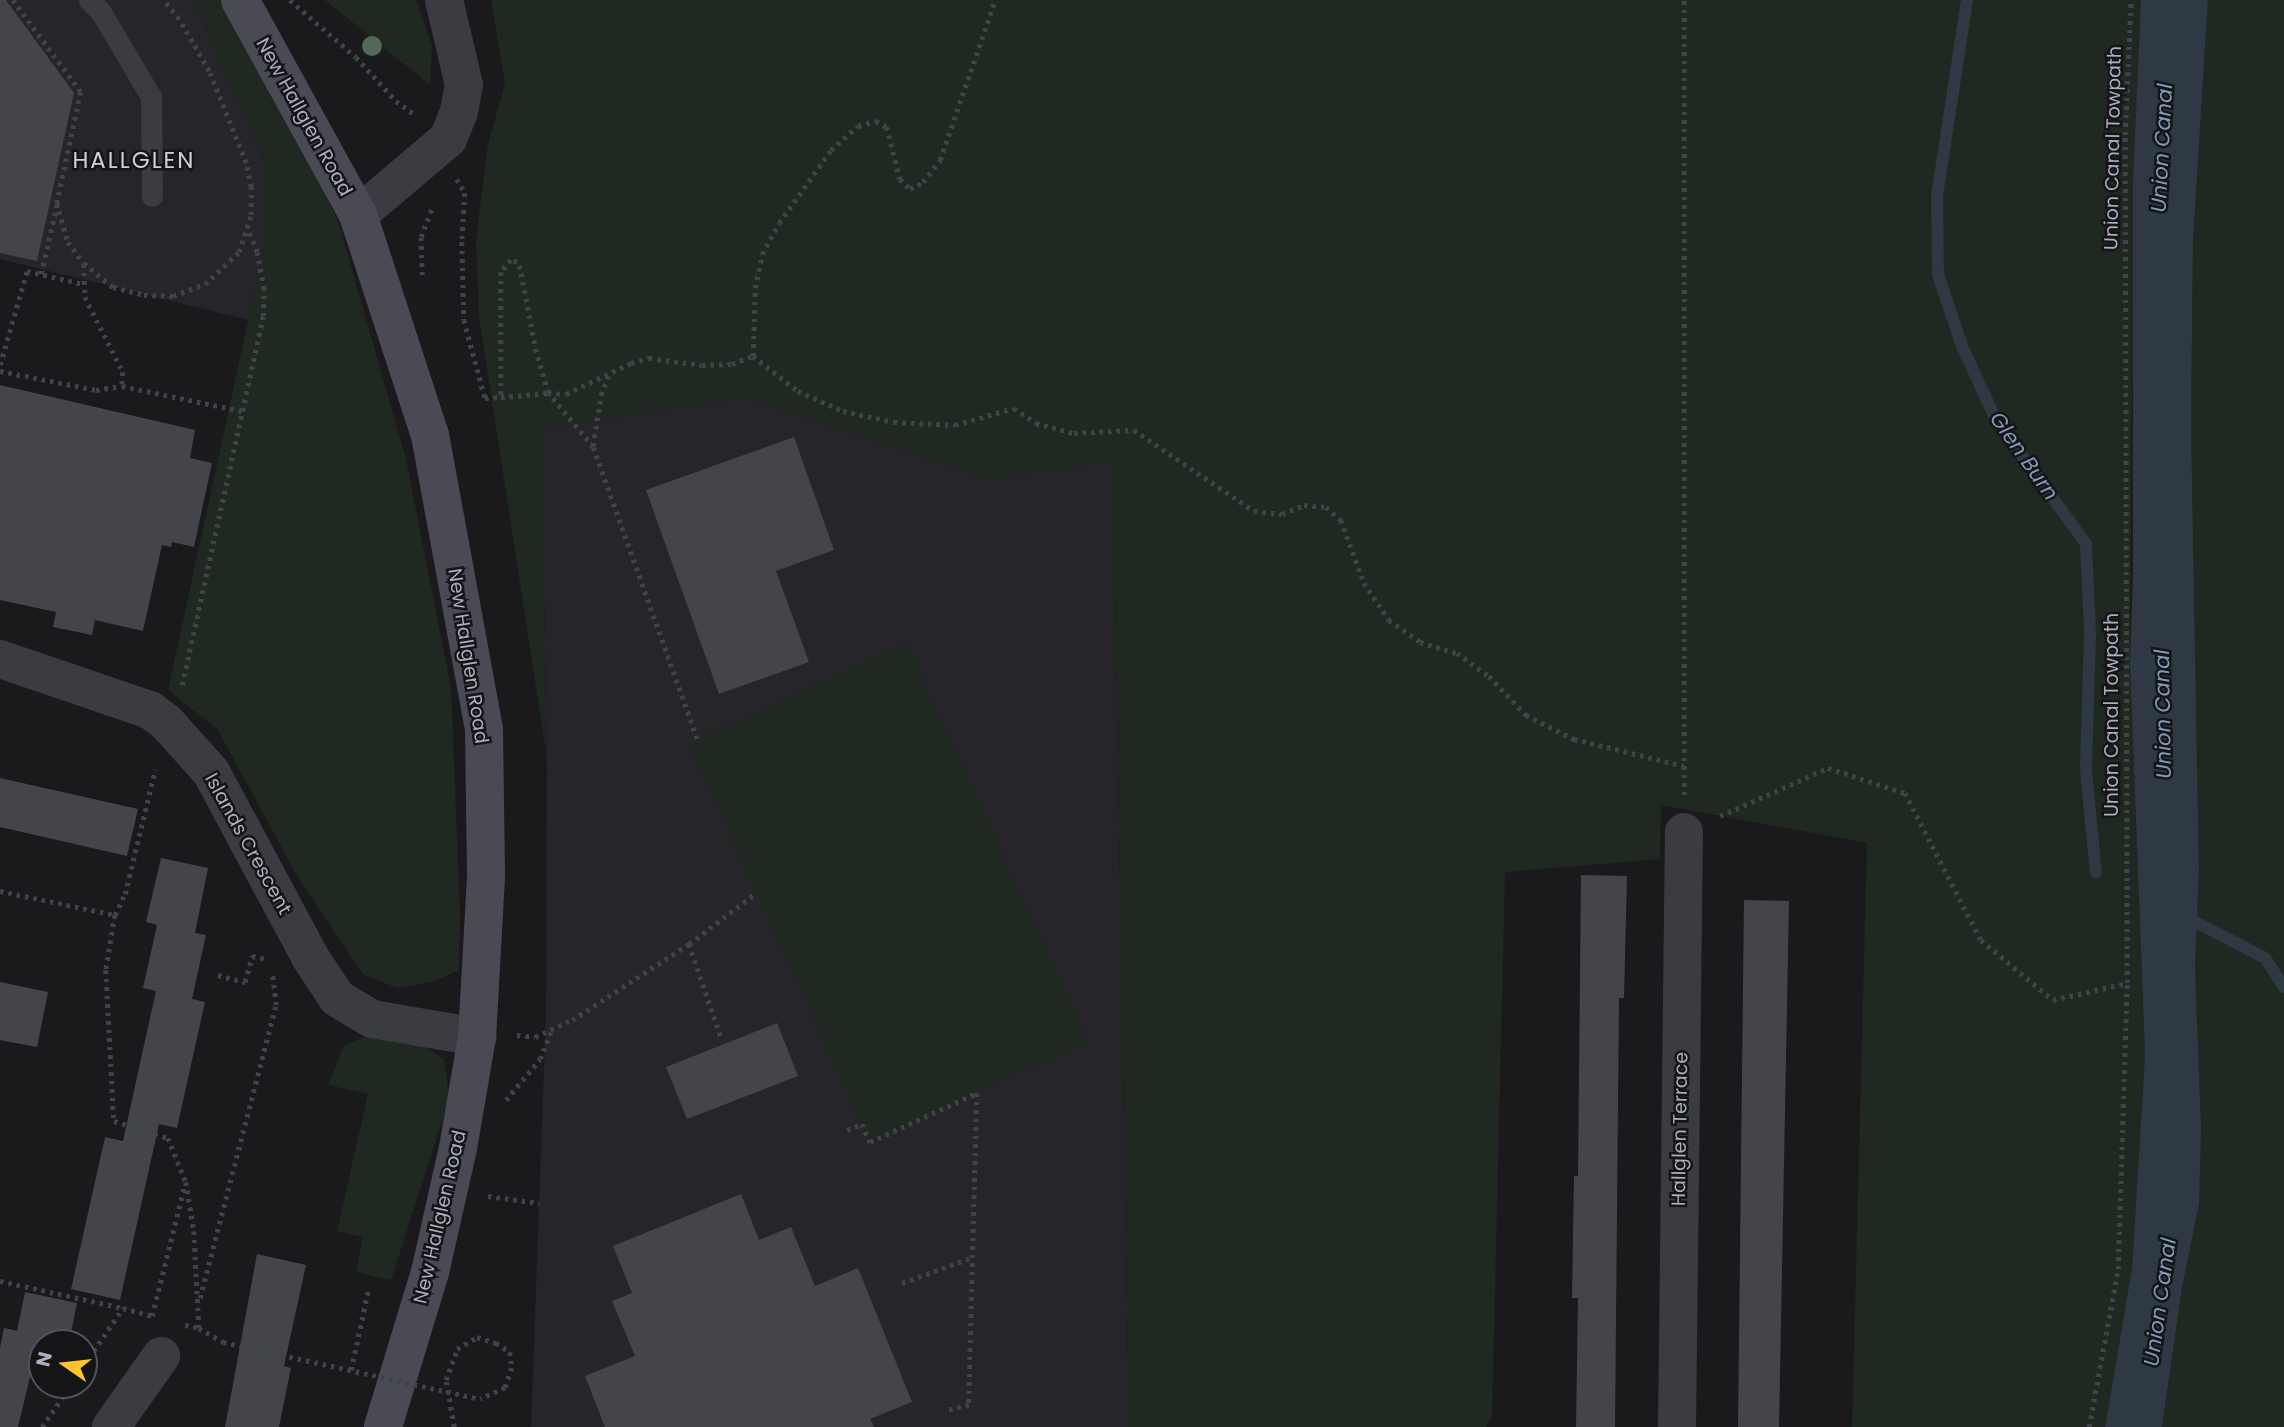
<!DOCTYPE html>
<style>
body{margin:0}
#map{position:relative;width:2284px;height:1427px;overflow:hidden;background:#1a1a1d;font-family:Poppins,sans-serif}
div>[style]{position:absolute}
.built>*{inset:0;background:#26262a}
.green>*{inset:0;background:#1f2921}
.water>*{inset:0;background:#2e3943}
.stream>*{height:12px;margin:-6px;padding:0 6px;transform-origin:6px;border-radius:6px;background:#2e3943}
.building>*{inset:0;background:#44454a}
.path>*{height:4.5px;margin-top:-2.25px;transform-origin:0;background:repeating-linear-gradient(90deg,#41434a 0 3.5px,transparent 0 8.5px)}
.lane>*{height:21px;margin:-10.5px;padding:0 10.5px;transform-origin:10.5px;border-radius:10.5px;background:#3b3c42}
.street>*{height:38px;margin:-19px;padding:0 19px;transform-origin:19px;border-radius:19px;background:#3b3c42}
.secondary>*{height:38px;margin:-19px;padding:0 19px;transform-origin:19px;border-radius:19px;background:#494a53}
.path-bridge>*{height:4.5px;margin-top:-2.25px;transform-origin:0;background:repeating-linear-gradient(90deg,#41434a 0 3.5px,transparent 0 8.5px)}
.trees>*{width:20px;height:20px;margin:-10px;border-radius:50%;background:#536957}
span{translate:-50% -50%;white-space:nowrap;text-align:center;line-height:1.15;-webkit-text-stroke:5px #151518;paint-order:stroke}
.street-label{font-size:19px;color:#acb0be}
.water-label{font-size:21px;color:#809cbb;font-style:italic}
.quarter-label{font-size:23px;color:#cdd0d9;letter-spacing:2px}
.north{position:absolute;left:28px;top:1329px;width:70px;height:70px;box-sizing:border-box;background:#151518;border:2px solid #51535a;border-radius:50%;rotate:284deg;font-size:19px;font-weight:700;line-height:28px;text-align:center;color:#acb0be}
.north::after{content:'';display:block;margin:auto;width:24px;height:32px;background:#ffc530;clip-path:polygon(50% 0,100% 100%,50% 72%,0 100%)}
</style>
<div id="map">
<div class="built">
<div style="clip-path:polygon(0 0,190px 0,198px 9px,267px 168px,267px 234px,249px 320px,0 259px)"></div>
<div style="clip-path:polygon(746px 397px,987px 479px,1113px 462px,1129px 1427px,531px 1427px,546px 1015px,547px 758px,541px 429px)"></div>
</div>
<div class="green">
<div style="clip-path:polygon(190px 0,229px 0,285px 107px,339px 224px,406px 459px,451px 688px,460px 912px,459px 970px,433px 982px,397px 988px,363px 974px,297px 876px,218px 730px,168px 690px,267px 234px,267px 168px,198px 9px)"></div>
<div style="clip-path:polygon(325px 0,416px 0,432px 45px,430px 85px)"></div>
<div style="clip-path:polygon(491px 0,2145px 0,2132px 397px,2130px 666px,2145px 1055px,2132px 1268px,2105px 1427px,1852px 1427px,1867px 843px,1661px 805px,1660px 859px,1505px 872px,1492px 1415px,1486px 1427px,1129px 1427px,1113px 463px,987px 479px,746px 397px,541px 429px,547px 758px,479px 317px,476px 241px,488px 144px,505px 84px)"></div>
<div style="clip-path:polygon(2208px 0,2284px 0,2284px 1427px,2162px 1427px,2182px 1288px,2199px 1204px,2195px 967px,2199px 870px,2191px 423px,2193px 242px)"></div>
<div style="clip-path:polygon(907px 643px,1088px 1042px,870px 1142px,688px 743px)"></div>
<div style="clip-path:polygon(374px 1032px,406px 1035px,444px 1059px,449px 1100px,391px 1280px,356px 1272px,363px 1237px,337px 1231px,368px 1094px,328px 1085px,344px 1046px)"></div>
</div>
<div class="water">
<div style="clip-path:polygon(2141px 0,2208px 0,2193px 242px,2191px 423px,2199px 870px,2195px 967px,2201px 1129px,2199px 1204px,2182px 1288px,2162px 1427px,2105px 1427px,2132px 1268px,2145px 1055px,2130px 666px,2133px 572px,2133px 181px)"></div>
</div>
<div class="stream">
<div style="left:1967px;top:0;width:198px;rotate:98.7deg"></div>
<div style="left:1937px;top:196px;width:79px;rotate:89.3deg"></div>
<div style="left:1938px;top:275px;width:75px;rotate:71.3deg"></div>
<div style="left:1962px;top:346px;width:81px;rotate:65.3deg"></div>
<div style="left:1996px;top:420px;width:153px;rotate:54deg"></div>
<div style="left:2086px;top:544px;width:89px;rotate:87.4deg"></div>
<div style="left:2090px;top:633px;width:137px;rotate:91.7deg"></div>
<div style="left:2086px;top:770px;width:103px;rotate:84.5deg"></div>
<div style="left:2184px;top:916px;width:91px;rotate:27.4deg"></div>
<div style="left:2265px;top:958px;width:35px;rotate:57deg"></div>
</div>
<div class="building">
<div style="clip-path:polygon(0 0,6px 0,74px 93px,37px 261px,0 253px)"></div>
<div style="clip-path:polygon(0 385px,195px 430px,190px 458px,212px 463px,194px 547px,172px 542px,171px 547px,162px 545px,143px 631px,95px 620px,92px 635px,53px 627px,56px 612px,0 600px)"></div>
<div style="clip-path:polygon(794px 437px,834px 550px,776px 571px,809px 662px,719px 694px,646px 490px)"></div>
<div style="clip-path:polygon(0 778px,138px 809px,127px 856px,0 827px)"></div>
<div style="clip-path:polygon(161px 858px,208px 868px,195px 933px,206px 935px,192px 999px,205px 1002px,177px 1128px,159px 1124px,120px 1300px,71px 1289px,105px 1137px,123px 1141px,142px 1054px,156px 991px,143px 988px,157px 925px,146px 922px)"></div>
<div style="clip-path:polygon(1581px 875px,1627px 876px,1624px 998px,1619px 998px,1615px 1427px,1576px 1427px,1578px 1298px,1572px 1298px,1574px 1176px,1578px 1176px)"></div>
<div style="clip-path:polygon(1744px 900px,1789px 901px,1779px 1427px,1738px 1427px)"></div>
<div style="clip-path:polygon(0 982px,48px 992px,37px 1047px,0 1040px)"></div>
<div style="clip-path:polygon(777px 1023px,798px 1076px,687px 1119px,666px 1067px)"></div>
<div style="clip-path:polygon(741px 1194px,759px 1240px,791px 1227px,815px 1286px,858px 1268px,912px 1402px,870px 1419px,874px 1427px,605px 1427px,585px 1376px,635px 1356px,612px 1301px,632px 1293px,613px 1246px)"></div>
<div style="clip-path:polygon(257px 1254px,306px 1265px,284px 1366px,291px 1368px,279px 1427px,225px 1427px)"></div>
<div style="clip-path:polygon(25px 1292px,77px 1303px,69px 1342px,17px 1331px)"></div>
<div style="clip-path:polygon(4px 1328px,42px 1336px,42px 1376px,31px 1373px,18px 1427px,0 1427px,0 1348px)"></div>
</div>
<div class="path">
<div style="left:13px;top:0;width:114px;rotate:53.5deg"></div>
<div style="left:81px;top:92px;width:114px;rotate:102.2deg"></div>
<div style="left:57px;top:203px;width:41px;rotate:74.2deg"></div>
<div style="left:68px;top:242px;width:26px;rotate:53deg"></div>
<div style="left:84px;top:263px;width:38px;rotate:40deg"></div>
<div style="left:113px;top:287px;width:32px;rotate:14deg"></div>
<div style="left:144px;top:295px;width:29px;rotate:2deg"></div>
<div style="left:173px;top:296px;width:34px;rotate:-21deg"></div>
<div style="left:205px;top:284px;width:47px;rotate:-43.3deg"></div>
<div style="left:239px;top:252px;width:39px;rotate:-72deg"></div>
<div style="left:251px;top:215px;width:28px;rotate:-90deg"></div>
<div style="left:251px;top:187px;width:25px;rotate:-102deg"></div>
<div style="left:246px;top:163px;width:99px;rotate:-111.9deg"></div>
<div style="left:209px;top:71px;width:60px;rotate:-120deg"></div>
<div style="left:179px;top:19px;width:25px;rotate:-130deg"></div>
<div style="left:290px;top:0;width:87px;rotate:40.8deg"></div>
<div style="left:356px;top:57px;width:59px;rotate:47.7deg"></div>
<div style="left:396px;top:101px;width:24px;rotate:36deg"></div>
<div style="left:0;top:5px;width:8px;rotate:-40deg"></div>
<div style="left:457px;top:179px;width:16px;rotate:60deg"></div>
<div style="left:465px;top:193px;width:49px;rotate:93.5deg"></div>
<div style="left:462px;top:242px;width:78px;rotate:88.5deg"></div>
<div style="left:464px;top:320px;width:81px;rotate:74.9deg"></div>
<div style="left:485px;top:398px;width:16px;rotate:-4deg"></div>
<div style="left:501px;top:397px;width:47px;rotate:-4.9deg"></div>
<div style="left:548px;top:393px;width:43px;rotate:-106.3deg"></div>
<div style="left:536px;top:352px;width:85px;rotate:-100.9deg"></div>
<div style="left:520px;top:269px;width:8px;rotate:-113deg"></div>
<div style="left:517px;top:262px;width:6px;rotate:-162deg"></div>
<div style="left:511px;top:260px;width:16px;rotate:130deg"></div>
<div style="left:501px;top:272px;width:125px;rotate:90deg"></div>
<div style="left:84px;top:264px;width:33px;rotate:88deg"></div>
<div style="left:85px;top:297px;width:84px;rotate:63.1deg"></div>
<div style="left:123px;top:372px;width:14px;rotate:94deg"></div>
<div style="left:41px;top:274px;width:72px;rotate:-77.1deg"></div>
<div style="left:422px;top:275px;width:38px;rotate:-92deg"></div>
<div style="left:421px;top:237px;width:34px;rotate:-69deg"></div>
<div style="left:753px;top:356px;width:68px;rotate:-88.3deg"></div>
<div style="left:755px;top:288px;width:35px;rotate:-78deg"></div>
<div style="left:762px;top:254px;width:35px;rotate:-61deg"></div>
<div style="left:779px;top:223px;width:90px;rotate:-54.5deg"></div>
<div style="left:831px;top:150px;width:36px;rotate:-42deg"></div>
<div style="left:858px;top:126px;width:19px;rotate:-16deg"></div>
<div style="left:876px;top:121px;width:13px;rotate:29deg"></div>
<div style="left:887px;top:127px;width:54px;rotate:76deg"></div>
<div style="left:900px;top:179px;width:14px;rotate:45deg"></div>
<div style="left:910px;top:189px;width:15px;rotate:-28deg"></div>
<div style="left:923px;top:182px;width:28px;rotate:-52deg"></div>
<div style="left:940px;top:160px;width:169px;rotate:-71deg"></div>
<div style="left:0;top:365px;width:98px;rotate:-74deg"></div>
<div style="left:27px;top:271px;width:57px;rotate:13.1deg"></div>
<div style="left:0;top:371px;width:98px;rotate:11.2deg"></div>
<div style="left:96px;top:390px;width:26px;rotate:-9deg"></div>
<div style="left:122px;top:386px;width:123px;rotate:11.8deg"></div>
<div style="left:593px;top:446px;width:52px;rotate:-81.1deg"></div>
<div style="left:601px;top:395px;width:22px;rotate:-69deg"></div>
<div style="left:182px;top:685px;width:378px;rotate:-77.6deg"></div>
<div style="left:263px;top:316px;width:27px;rotate:-88deg"></div>
<div style="left:264px;top:289px;width:38px;rotate:-101deg"></div>
<div style="left:257px;top:252px;width:26px;rotate:-113deg"></div>
<div style="left:697px;top:739px;width:310px;rotate:-109.6deg"></div>
<div style="left:593px;top:447px;width:70px;rotate:-129.8deg"></div>
<div style="left:548px;top:393px;width:18px;rotate:3deg"></div>
<div style="left:566px;top:394px;width:72px;rotate:-25.5deg"></div>
<div style="left:631px;top:363px;width:19px;rotate:-16deg"></div>
<div style="left:649px;top:358px;width:53px;rotate:7.5deg"></div>
<div style="left:702px;top:365px;width:30px;rotate:-2deg"></div>
<div style="left:732px;top:364px;width:22px;rotate:-21deg"></div>
<div style="left:753px;top:356px;width:57px;rotate:37.9deg"></div>
<div style="left:798px;top:391px;width:49px;rotate:24deg"></div>
<div style="left:843px;top:411px;width:52px;rotate:12.2deg"></div>
<div style="left:894px;top:422px;width:61px;rotate:2.8deg"></div>
<div style="left:955px;top:425px;width:61px;rotate:-16.1deg"></div>
<div style="left:1014px;top:408px;width:27px;rotate:34deg"></div>
<div style="left:1036px;top:423px;width:39px;rotate:15deg"></div>
<div style="left:1074px;top:433px;width:60px;rotate:-2.9deg"></div>
<div style="left:1134px;top:430px;width:145px;rotate:34deg"></div>
<div style="left:1254px;top:511px;width:28px;rotate:6deg"></div>
<div style="left:1282px;top:514px;width:24px;rotate:-22deg"></div>
<div style="left:1304px;top:505px;width:22px;rotate:5deg"></div>
<div style="left:1326px;top:507px;width:20px;rotate:41deg"></div>
<div style="left:1341px;top:520px;width:67px;rotate:69.9deg"></div>
<div style="left:1364px;top:583px;width:45px;rotate:56deg"></div>
<div style="left:1389px;top:620px;width:38px;rotate:35deg"></div>
<div style="left:1420px;top:642px;width:39px;rotate:17deg"></div>
<div style="left:1457px;top:653px;width:39px;rotate:36deg"></div>
<div style="left:1489px;top:676px;width:54px;rotate:46.5deg"></div>
<div style="left:1526px;top:715px;width:54px;rotate:26.6deg"></div>
<div style="left:1574px;top:739px;width:113px;rotate:13.8deg"></div>
<div style="left:1684px;top:795px;width:795px;rotate:-90deg"></div>
<div style="left:1720px;top:816px;width:118px;rotate:-24deg"></div>
<div style="left:1828px;top:768px;width:81px;rotate:18deg"></div>
<div style="left:1905px;top:793px;width:165px;rotate:62.7deg"></div>
<div style="left:1981px;top:940px;width:94px;rotate:39.8deg"></div>
<div style="left:2053px;top:1000px;width:76px;rotate:-12.9deg"></div>
<div style="left:0;top:891px;width:117px;rotate:11.8deg"></div>
<div style="left:115px;top:915px;width:23px;rotate:-65deg"></div>
<div style="left:125px;top:894px;width:128px;rotate:-76.4deg"></div>
<div style="left:115px;top:915px;width:56px;rotate:99.3deg"></div>
<div style="left:106px;top:970px;width:151px;rotate:87deg"></div>
<div style="left:114px;top:1121px;width:57px;rotate:17.5deg"></div>
<div style="left:168px;top:1138px;width:48px;rotate:67.8deg"></div>
<div style="left:186px;top:1182px;width:50px;rotate:80.7deg"></div>
<div style="left:194px;top:1231px;width:97px;rotate:87deg"></div>
<div style="left:689px;top:944px;width:102px;rotate:71deg"></div>
<div style="left:218px;top:975px;width:28px;rotate:15deg"></div>
<div style="left:245px;top:982px;width:27px;rotate:-75deg"></div>
<div style="left:252px;top:956px;width:14px;rotate:12deg"></div>
<div style="left:517px;top:1035px;width:18px;rotate:6deg"></div>
<div style="left:535px;top:1037px;width:41px;rotate:-24.7deg"></div>
<div style="left:572px;top:1020px;width:140px;rotate:-33deg"></div>
<div style="left:689px;top:944px;width:84px;rotate:-37.3deg"></div>
<div style="left:506px;top:1100px;width:53px;rotate:-50.3deg"></div>
<div style="left:540px;top:1059px;width:29px;rotate:-68deg"></div>
<div style="left:847px;top:1130px;width:16px;rotate:-22deg"></div>
<div style="left:862px;top:1124px;width:20px;rotate:66deg"></div>
<div style="left:870px;top:1142px;width:118px;rotate:-24.6deg"></div>
<div style="left:977px;top:1093px;width:312px;rotate:91.5deg"></div>
<div style="left:969px;top:1405px;width:21px;rotate:166deg"></div>
<div style="left:488px;top:1196px;width:52px;rotate:7.7deg"></div>
<div style="left:0;top:1281px;width:126px;rotate:12.4deg"></div>
<div style="left:902px;top:1283px;width:76px;rotate:-20.1deg"></div>
<div style="left:200px;top:1298px;width:303px;rotate:-75.5deg"></div>
<div style="left:276px;top:1005px;width:31px;rotate:-97deg"></div>
<div style="left:152px;top:1316px;width:136px;rotate:-76deg"></div>
<div style="left:185px;top:1325px;width:14px;rotate:12deg"></div>
<div style="left:199px;top:1328px;width:28px;rotate:30deg"></div>
<div style="left:84px;top:1365px;width:69px;rotate:-55.6deg"></div>
<div style="left:123px;top:1308px;width:31px;rotate:15deg"></div>
<div style="left:351px;top:1370px;width:81px;rotate:-77.9deg"></div>
<div style="left:42px;top:1427px;width:51px;rotate:-55.4deg"></div>
<div style="left:454px;top:1427px;width:48px;rotate:-99.7deg"></div>
<div style="left:446px;top:1380px;width:33px;rotate:-70deg"></div>
<div style="left:457px;top:1349px;width:23px;rotate:-31deg"></div>
<div style="left:477px;top:1337px;width:20px;rotate:18deg"></div>
<div style="left:496px;top:1343px;width:17px;rotate:33deg"></div>
<div style="left:510px;top:1352px;width:16px;rotate:83deg"></div>
<div style="left:512px;top:1368px;width:21px;rotate:109deg"></div>
<div style="left:505px;top:1388px;width:27px;rotate:156deg"></div>
<div style="left:2089px;top:1427px;width:161px;rotate:-79.6deg"></div>
<div style="left:2118px;top:1269px;width:286px;rotate:-88.2deg"></div>
<div style="left:2127px;top:983px;width:848px;rotate:-90.14deg"></div>
<div style="left:2125px;top:135px;width:135px;rotate:-87.5deg"></div>
</div>
<div class="lane">
<div style="left:89px;top:0;width:17px;rotate:45deg"></div>
<div style="left:101px;top:12px;width:99px;rotate:59.5deg"></div>
<div style="left:151px;top:97px;width:99px;rotate:89.4deg"></div>
</div>
<div class="street">
<div style="left:358px;top:215px;width:118px;rotate:-40.2deg"></div>
<div style="left:448px;top:139px;width:29px;rotate:-68deg"></div>
<div style="left:459px;top:112px;width:27px;rotate:-80deg"></div>
<div style="left:464px;top:85px;width:87px;rotate:-103.2deg"></div>
<div style="left:0;top:659px;width:158px;rotate:18.8deg"></div>
<div style="left:150px;top:710px;width:21px;rotate:37deg"></div>
<div style="left:167px;top:723px;width:66px;rotate:48.1deg"></div>
<div style="left:211px;top:772px;width:210px;rotate:61.8deg"></div>
<div style="left:310px;top:957px;width:49px;rotate:56.6deg"></div>
<div style="left:337px;top:998px;width:41px;rotate:31deg"></div>
<div style="left:372px;top:1019px;width:107px;rotate:9.7deg"></div>
<div style="left:111px;top:1427px;width:87px;rotate:-54.8deg"></div>
<div style="left:1677px;top:1427px;width:595px;rotate:-89.33deg"></div>
</div>
<div class="secondary">
<div style="left:240px;top:0;width:245px;rotate:61.2deg"></div>
<div style="left:358px;top:215px;width:231px;rotate:71.9deg"></div>
<div style="left:430px;top:435px;width:300px;rotate:79.6deg"></div>
<div style="left:484px;top:730px;width:147px;rotate:89.2deg"></div>
<div style="left:486px;top:877px;width:160px;rotate:93.2deg"></div>
<div style="left:477px;top:1037px;width:113px;rotate:99.7deg"></div>
<div style="left:458px;top:1148px;width:127px;rotate:102.7deg"></div>
<div style="left:430px;top:1272px;width:162px;rotate:106.9deg"></div>
</div>
<div class="path-bridge">
<div style="left:223px;top:1342px;width:263px;rotate:12.5deg"></div>
</div>
<div class="trees">
<div style="left:372px;top:46px"></div>
</div>
<div class="street-label">
<span style="left:304px;top:117px;rotate:61deg">New Hallglen Road</span>
<span style="left:2113px;top:148px;rotate:-89deg">Union Canal Towpath</span>
<span style="left:468px;top:656px;rotate:81deg">New Hallglen Road</span>
<span style="left:2112px;top:715px;rotate:-90deg">Union Canal Towpath</span>
<span style="left:248px;top:844px;rotate:61deg">Islands Crescent</span>
<span style="left:1680px;top:1129px;rotate:-89deg">Hallglen Terrace</span>
<span style="left:440px;top:1217px;rotate:-77deg">New Hallglen Road</span>
</div>
<div class="water-label">
<span style="left:2162px;top:148px;rotate:-87deg">Union Canal</span>
<span style="left:2024px;top:456px;rotate:55deg">Glen Burn</span>
<span style="left:2163px;top:714px;rotate:-91deg">Union Canal</span>
<span style="left:2160px;top:1302px;rotate:-82deg">Union Canal</span>
</div>
<div class="quarter-label">
<span style="left:134px;top:160px">HALLGLEN</span>
</div>
<div class="north">N</div>
</div>
